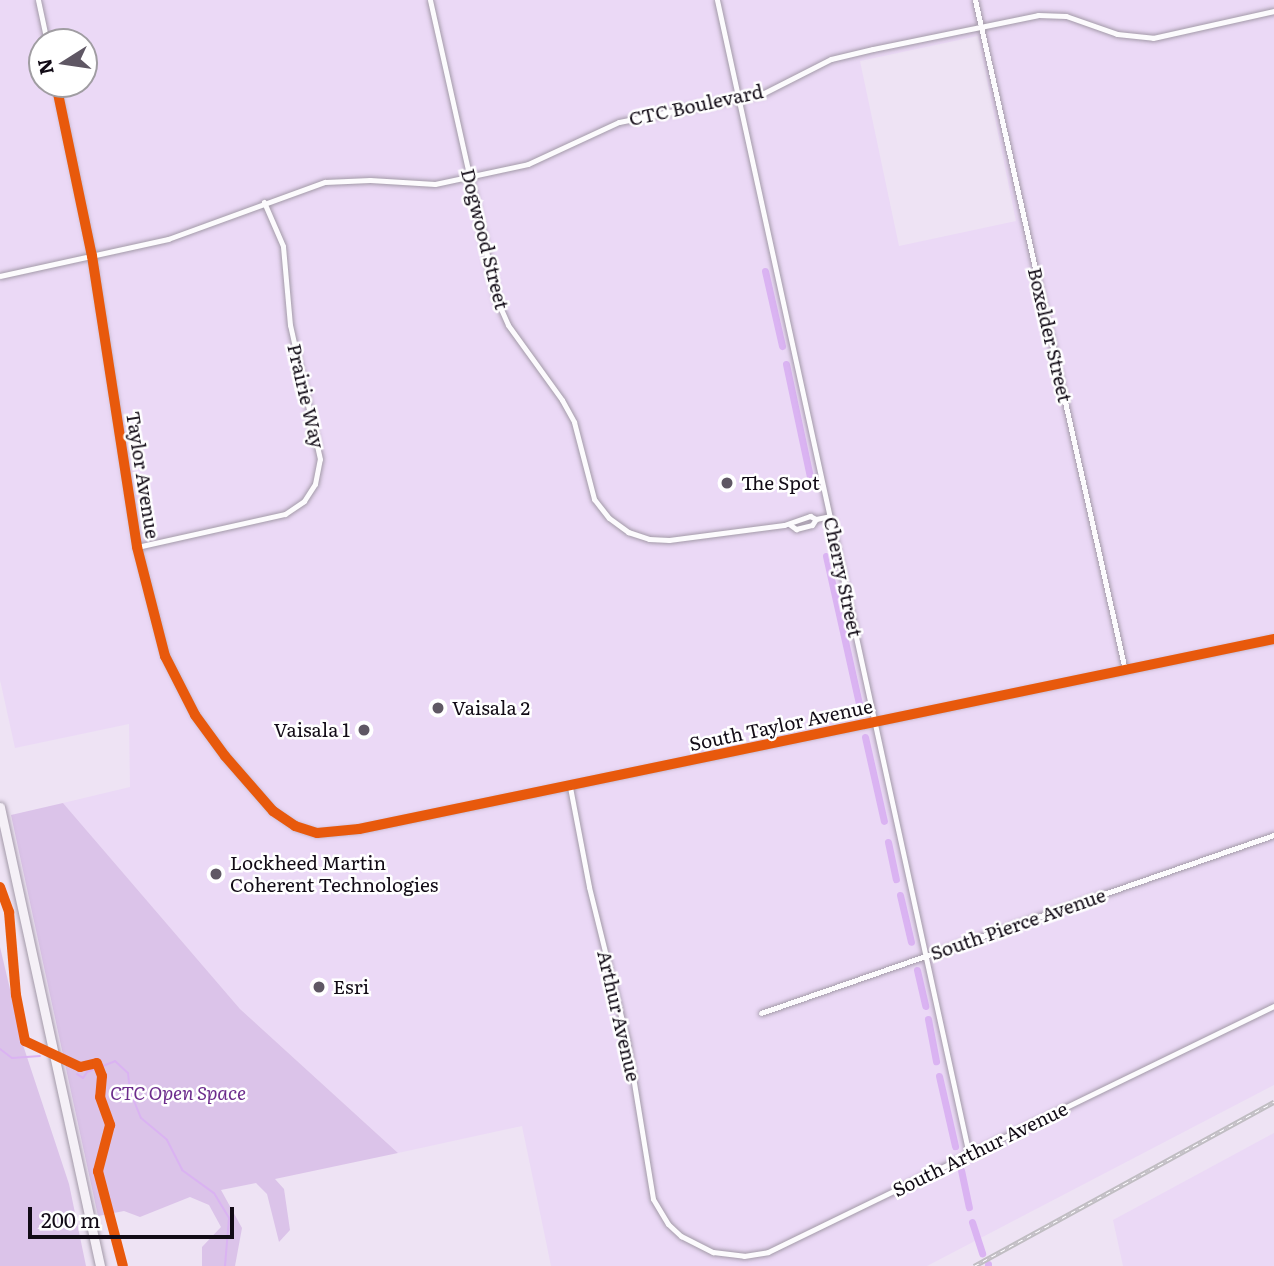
<!DOCTYPE html>
<style>
body{margin:0}
#map{position:relative;width:1274px;height:1266px;overflow:hidden;background:#eee3f4;font-family:Literata,serif}
div>[style]{position:absolute}
.built>*{inset:0;background:#ebd9f6}
.green>*{inset:0;background:#dbc3e9}
.stream>*{height:2px;margin:-1px;padding:0 1px;transform-origin:1px;border-radius:1px;background:#dab3f2}
.canal>*{height:7px;margin:-3.5px;padding:0 3.5px;transform-origin:3.5px;border-radius:3.5px;background:#dab3f2}
.roads{filter:drop-shadow(0 0 2px #a39aa8) drop-shadow(0 0 2px #a39aa8)}
.minor>*{height:5px;margin:-2.5px;padding:0 2.5px;transform-origin:2.5px;border-radius:2.5px;background:#fcfbfd}
.primary>*{height:9px;margin:-4.5px;padding:0 4.5px;transform-origin:4.5px;border-radius:4.5px;background:#f5f0f7}
.rail>*{height:4.5px;margin-top:-2.25px;transform-origin:0;background:repeating-linear-gradient(90deg,#fff 0 5px,#c0bdc2 0 10px);box-sizing:border-box;border-block:2px solid #c0bdc2}
.cycleway>*{height:10px;margin:-5px;padding:0 5px;transform-origin:5px;border-radius:5px;background:#e8590c}
.dots>*{width:19px;height:19px;translate:-50% -50%;box-sizing:border-box;border:4px solid #fff;border-radius:50%}
span{translate:-50% -50%;white-space:nowrap;text-align:center;line-height:1.15;-webkit-text-stroke:5px #fff;paint-order:stroke}
.street-label{font-size:19px;color:#120b16}
.poi-label{font-size:19px;color:#120b16}
.left{translate:0 -50%;text-align:left}
.right{translate:-100% -50%;text-align:right}
.park-label{font-size:19px;color:#6d2d8d;font-style:italic}
.north{position:absolute;left:28px;top:28px;width:70px;height:70px;box-sizing:border-box;background:#fff;border:2px solid #a09da2;border-radius:50%;rotate:258deg;font-size:19px;font-weight:700;line-height:28px;text-align:center;color:#120b16}
.north::after{content:'';display:block;margin:auto;width:24px;height:32px;background:#5f5764;clip-path:polygon(50% 0,100% 100%,50% 72%,0 100%)}
.scale{position:absolute;left:28px;top:1207px;width:206px;height:32px;box-sizing:border-box;border:4px solid #120b16;border-top:0;padding-left:9px;font-size:21px;line-height:24px;white-space:nowrap;color:#120b16;-webkit-text-stroke:5px #fff;paint-order:stroke}
</style>
<div id="map">
<div class="built">
<div style="clip-path:polygon(evenodd,0 0,1274px 0,1274px 1085px,927px 1266px,551px 1266px,522px 1126px,398px 1153px,240px 1009px,63px 803px,130px 787px,129px 724px,15px 748px,0 680px,0 0,978px 36px,1016px 221px,899px 246px,860px 61px,978px 36px,0 0,42px 42px,84px 42px,84px 84px,42px 84px,42px 42px)"></div>
<div style="clip-path:polygon(1274px 1133px,1274px 1266px,1123px 1266px,1113px 1220px)"></div>
</div>
<div class="green">
<div style="clip-path:polygon(63px 803px,240px 1009px,398px 1153px,275px 1179px,284px 1189px,290px 1230px,279px 1242px,267px 1194px,256px 1183px,221px 1190px,242px 1228px,235px 1266px,202px 1266px,202px 1247px,221px 1227px,209px 1205px,190px 1197px,140px 1217px,124px 1211px,98px 1216px,11px 815px)"></div>
<div style="clip-path:polygon(0 947px,24px 1048px,69px 1184px,86px 1266px,0 1266px)"></div>
</div>
<div class="stream">
<div style="left:0;top:1049px;width:15px;rotate:37deg"></div>
<div style="left:12px;top:1058px;width:28px;rotate:-4deg"></div>
<div style="left:77px;top:1074px;width:7px;rotate:34deg"></div>
<div style="left:83px;top:1078px;width:7px;rotate:-56deg"></div>
<div style="left:87px;top:1072px;width:30px;rotate:-21deg"></div>
<div style="left:115px;top:1061px;width:18px;rotate:43deg"></div>
<div style="left:128px;top:1073px;width:18px;rotate:84deg"></div>
<div style="left:130px;top:1091px;width:29px;rotate:68deg"></div>
<div style="left:141px;top:1118px;width:34px;rotate:40deg"></div>
<div style="left:167px;top:1140px;width:34px;rotate:63deg"></div>
<div style="left:182px;top:1170px;width:39px;rotate:36deg"></div>
<div style="left:214px;top:1193px;width:29px;rotate:59deg"></div>
<div style="left:229px;top:1218px;width:48px;rotate:94.8deg"></div>
</div>
<div class="canal">
<div style="left:765px;top:271px;width:77px;rotate:77.2deg"></div>
<div style="left:786px;top:364px;width:121px;rotate:78deg"></div>
<div style="left:826px;top:556px;width:156px;rotate:77.4deg"></div>
<div style="left:865px;top:737px;width:86px;rotate:77.3deg"></div>
<div style="left:888px;top:842px;width:38px;rotate:78deg"></div>
<div style="left:900px;top:895px;width:48px;rotate:76.8deg"></div>
<div style="left:917px;top:970px;width:37px;rotate:77deg"></div>
<div style="left:928px;top:1019px;width:43px;rotate:79.2deg"></div>
<div style="left:939px;top:1076px;width:72px;rotate:77.1deg"></div>
<div style="left:961px;top:1170px;width:38px;rotate:78deg"></div>
<div style="left:972px;top:1222px;width:33px;rotate:72deg"></div>
<div style="left:988px;top:1266px;width:2px;rotate:-90deg"></div>
</div>
<div class="roads">
<div class="minor">
<div style="left:38px;top:0;width:43px;rotate:77.9deg"></div>
<div style="left:430px;top:0;width:307px;rotate:77.4deg"></div>
<div style="left:497px;top:300px;width:27px;rotate:66deg"></div>
<div style="left:508px;top:325px;width:92px;rotate:54.2deg"></div>
<div style="left:562px;top:400px;width:25px;rotate:61deg"></div>
<div style="left:574px;top:422px;width:80px;rotate:75.4deg"></div>
<div style="left:594px;top:499px;width:24px;rotate:52deg"></div>
<div style="left:609px;top:518px;width:24px;rotate:36deg"></div>
<div style="left:628px;top:532px;width:22px;rotate:18deg"></div>
<div style="left:649px;top:539px;width:20px;rotate:3deg"></div>
<div style="left:669px;top:540px;width:116px;rotate:-7.4deg"></div>
<div style="left:784px;top:525px;width:28px;rotate:-19deg"></div>
<div style="left:810px;top:516px;width:7px;rotate:27deg"></div>
<div style="left:816px;top:519px;width:14px;rotate:-12deg"></div>
<div style="left:717px;top:0;width:1182px;rotate:77.69deg"></div>
<div style="left:975px;top:0;width:687px;rotate:77.38deg"></div>
<div style="left:56px;top:84px;width:176px;rotate:78.2deg"></div>
<div style="left:92px;top:256px;width:294px;rotate:81.2deg"></div>
<div style="left:137px;top:547px;width:113px;rotate:75.6deg"></div>
<div style="left:165px;top:656px;width:66px;rotate:63deg"></div>
<div style="left:195px;top:715px;width:51px;rotate:53.8deg"></div>
<div style="left:225px;top:756px;width:73px;rotate:48.9deg"></div>
<div style="left:273px;top:811px;width:27px;rotate:34deg"></div>
<div style="left:295px;top:826px;width:23px;rotate:18deg"></div>
<div style="left:317px;top:833px;width:42px;rotate:-5.4deg"></div>
<div style="left:359px;top:829px;width:935px;rotate:-11.73deg"></div>
<div style="left:0;top:276px;width:172px;rotate:-12.4deg"></div>
<div style="left:168px;top:239px;width:167px;rotate:-20deg"></div>
<div style="left:325px;top:182px;width:45px;rotate:-2.5deg"></div>
<div style="left:370px;top:180px;width:65px;rotate:3.5deg"></div>
<div style="left:435px;top:184px;width:95px;rotate:-12.1deg"></div>
<div style="left:528px;top:164px;width:100px;rotate:-24.8deg"></div>
<div style="left:619px;top:122px;width:148px;rotate:-11.3deg"></div>
<div style="left:764px;top:93px;width:75px;rotate:-26.9deg"></div>
<div style="left:831px;top:59px;width:43px;rotate:-13.4deg"></div>
<div style="left:873px;top:49px;width:168px;rotate:-11.6deg"></div>
<div style="left:1038px;top:15px;width:28px;rotate:2deg"></div>
<div style="left:1066px;top:16px;width:54px;rotate:19.4deg"></div>
<div style="left:1117px;top:34px;width:36px;rotate:6deg"></div>
<div style="left:1153px;top:38px;width:124px;rotate:-12.6deg"></div>
<div style="left:789px;top:524px;width:9px;rotate:36deg"></div>
<div style="left:796px;top:529px;width:16px;rotate:-14deg"></div>
<div style="left:812px;top:525px;width:7px;rotate:-56deg"></div>
<div style="left:137px;top:547px;width:152px;rotate:-12.6deg"></div>
<div style="left:285px;top:514px;width:23px;rotate:-34deg"></div>
<div style="left:304px;top:501px;width:20px;rotate:-57deg"></div>
<div style="left:315px;top:484px;width:25px;rotate:-79deg"></div>
<div style="left:320px;top:459px;width:137px;rotate:-102.6deg"></div>
<div style="left:290px;top:325px;width:79px;rotate:-95.1deg"></div>
<div style="left:283px;top:246px;width:48px;rotate:-113.4deg"></div>
<div style="left:570px;top:787px;width:102px;rotate:79.2deg"></div>
<div style="left:589px;top:887px;width:158px;rotate:76.1deg"></div>
<div style="left:627px;top:1040px;width:161px;rotate:80.7deg"></div>
<div style="left:653px;top:1199px;width:29px;rotate:59deg"></div>
<div style="left:668px;top:1224px;width:18px;rotate:43deg"></div>
<div style="left:681px;top:1236px;width:36px;rotate:27deg"></div>
<div style="left:713px;top:1252px;width:31px;rotate:7deg"></div>
<div style="left:744px;top:1256px;width:24px;rotate:-9deg"></div>
<div style="left:768px;top:1252px;width:563px;rotate:-25.93deg"></div>
<div style="left:761px;top:1013px;width:543px;rotate:-19.14deg"></div>
</div>
<div class="primary">
<div style="left:0;top:807px;width:470px;rotate:77.7deg"></div>
</div>
</div>
<div class="rail">
<div style="left:974px;top:1266px;width:342px;rotate:-28.7deg"></div>
</div>
<div class="cycleway">
<div style="left:56px;top:84px;width:176px;rotate:78.2deg"></div>
<div style="left:92px;top:256px;width:294px;rotate:81.2deg"></div>
<div style="left:137px;top:547px;width:113px;rotate:75.6deg"></div>
<div style="left:165px;top:656px;width:66px;rotate:63deg"></div>
<div style="left:195px;top:715px;width:51px;rotate:53.8deg"></div>
<div style="left:225px;top:756px;width:73px;rotate:48.9deg"></div>
<div style="left:273px;top:811px;width:27px;rotate:34deg"></div>
<div style="left:295px;top:826px;width:23px;rotate:18deg"></div>
<div style="left:317px;top:833px;width:42px;rotate:-5.4deg"></div>
<div style="left:359px;top:829px;width:935px;rotate:-11.73deg"></div>
<div style="left:0;top:887px;width:27px;rotate:70deg"></div>
<div style="left:9px;top:912px;width:83px;rotate:85.2deg"></div>
<div style="left:16px;top:995px;width:47px;rotate:78.9deg"></div>
<div style="left:25px;top:1041px;width:61px;rotate:25.3deg"></div>
<div style="left:80px;top:1067px;width:17px;rotate:-13deg"></div>
<div style="left:97px;top:1063px;width:14px;rotate:69deg"></div>
<div style="left:102px;top:1076px;width:21px;rotate:95deg"></div>
<div style="left:100px;top:1097px;width:30px;rotate:70deg"></div>
<div style="left:110px;top:1125px;width:48px;rotate:104.6deg"></div>
<div style="left:98px;top:1171px;width:98px;rotate:75.3deg"></div>
</div>
<div class="dots">
<div style="left:727px;top:483px;background:#5f5764"></div>
<div style="left:438px;top:708px;background:#5f5764"></div>
<div style="left:364px;top:730px;background:#5f5764"></div>
<div style="left:216px;top:874px;background:#5f5764"></div>
<div style="left:319px;top:987px;background:#5f5764"></div>
</div>
<div class="street-label">
<span style="left:696px;top:105px;rotate:-12deg">CTC Boulevard</span>
<span style="left:485px;top:239px;rotate:76deg">Dogwood Street</span>
<span style="left:1050px;top:335px;rotate:77deg">Boxelder Street</span>
<span style="left:306px;top:396px;rotate:77deg">Prairie Way</span>
<span style="left:143px;top:475px;rotate:81deg">Taylor Avenue</span>
<span style="left:843px;top:577px;rotate:78deg">Cherry Street</span>
<span style="left:781px;top:725px;rotate:-12deg">South Taylor Avenue</span>
<span style="left:1018px;top:924px;rotate:-19deg">South Pierce Avenue</span>
<span style="left:619px;top:1016px;rotate:77deg">Arthur Avenue</span>
<span style="left:980px;top:1149px;rotate:-26deg">South Arthur Avenue</span>
</div>
<div class="poi-label">
<span class="left" style="left:741px;top:483px">The Spot</span>
<span class="left" style="left:452px;top:708px">Vaisala 2</span>
<span class="right" style="left:350px;top:730px">Vaisala 1</span>
<span class="left" style="left:230px;top:874px">Lockheed Martin<br>Coherent Technologies</span>
<span class="left" style="left:333px;top:987px">Esri</span>
</div>
<div class="park-label">
<span style="left:178px;top:1093px">CTC Open Space</span>
</div>
<div class="north">N</div>
<div class="scale">200 m</div>
</div>
